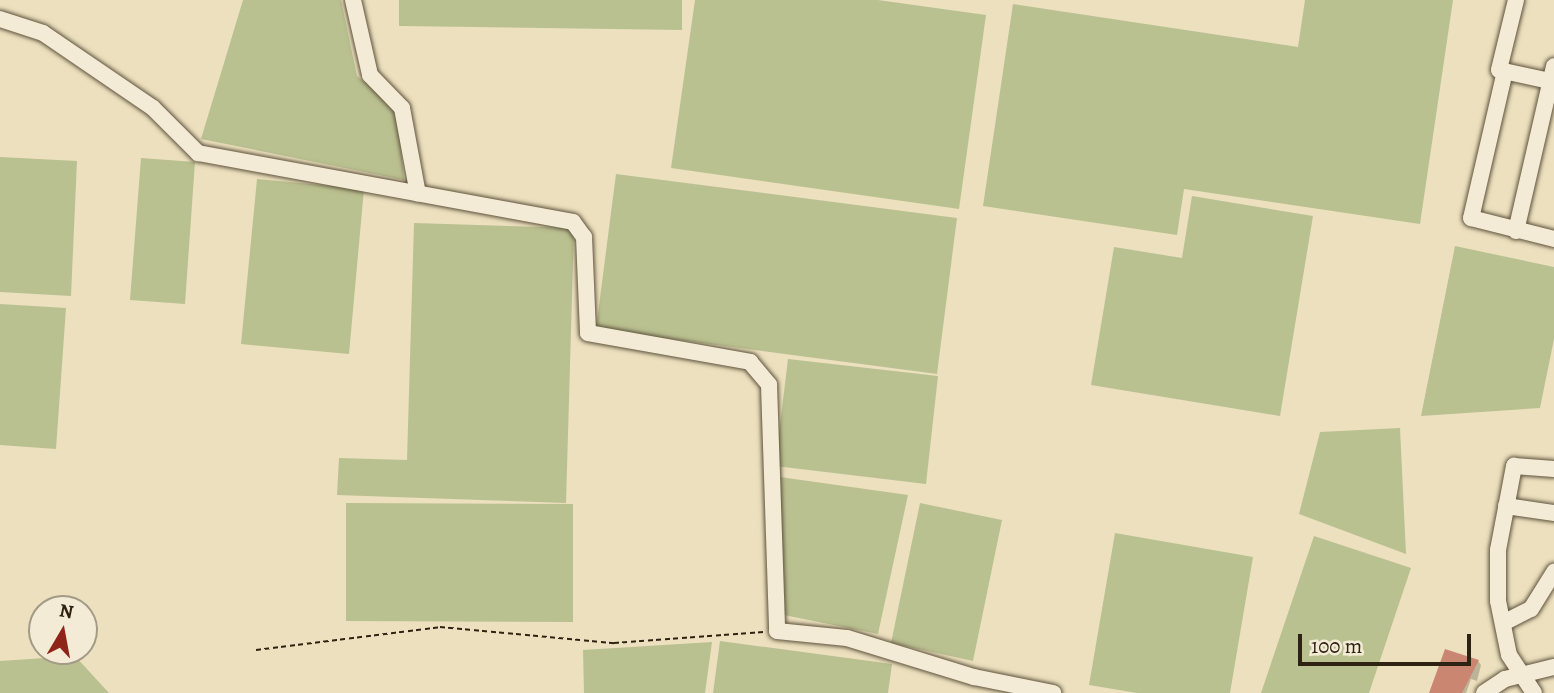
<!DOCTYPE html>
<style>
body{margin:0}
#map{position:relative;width:1554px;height:693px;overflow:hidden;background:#ece0be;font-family:Alegreya,serif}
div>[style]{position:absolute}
.green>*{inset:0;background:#bac190}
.shadow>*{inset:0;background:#0003}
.building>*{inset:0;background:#cb8671}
.path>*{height:2px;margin-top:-1px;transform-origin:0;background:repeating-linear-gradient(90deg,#2e2212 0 5px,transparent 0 8.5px)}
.roads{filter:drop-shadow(0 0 2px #5e523d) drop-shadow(0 0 2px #5e523d)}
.minor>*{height:16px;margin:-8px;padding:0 8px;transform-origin:8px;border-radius:8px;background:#f3ebd5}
span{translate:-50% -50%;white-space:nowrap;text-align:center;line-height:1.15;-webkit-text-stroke:5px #f3ebd5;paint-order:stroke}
.north{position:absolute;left:28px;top:595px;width:70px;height:70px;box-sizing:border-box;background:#f3ebd5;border:2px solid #a49b87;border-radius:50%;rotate:10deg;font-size:19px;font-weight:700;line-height:28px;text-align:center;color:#2e2212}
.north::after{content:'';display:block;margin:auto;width:24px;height:32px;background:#8f2418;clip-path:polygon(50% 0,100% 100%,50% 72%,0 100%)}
.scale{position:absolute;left:1298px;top:634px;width:173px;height:32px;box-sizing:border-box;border:4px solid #2e2212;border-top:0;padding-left:9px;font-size:21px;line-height:24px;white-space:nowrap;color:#2e2212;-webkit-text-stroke:5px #f3ebd5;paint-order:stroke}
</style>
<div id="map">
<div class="green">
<div style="clip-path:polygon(243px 0,341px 0,357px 76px,397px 110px,404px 180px,201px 139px)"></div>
<div style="clip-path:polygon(399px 0,682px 0,682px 30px,399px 26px)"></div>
<div style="clip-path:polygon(695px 0,878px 0,986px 15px,959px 209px,671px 168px)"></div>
<div style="clip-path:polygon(1305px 0,1453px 0,1420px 224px,1184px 189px,1177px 235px,983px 206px,1013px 4px,1298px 47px)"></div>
<div style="clip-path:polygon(0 157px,77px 161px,71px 296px,0 292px)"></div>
<div style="clip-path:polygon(141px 158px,195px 162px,185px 304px,130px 300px)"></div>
<div style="clip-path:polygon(616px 174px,957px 218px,937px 374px,596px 329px)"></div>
<div style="clip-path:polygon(257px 179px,364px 189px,349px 354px,241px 344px)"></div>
<div style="clip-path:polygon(1192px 196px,1313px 216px,1280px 416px,1091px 385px,1114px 247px,1182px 258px)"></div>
<div style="clip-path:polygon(414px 223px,574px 228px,566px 503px,337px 495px,339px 458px,407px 460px)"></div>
<div style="clip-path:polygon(1455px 246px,1554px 267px,1554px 339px,1540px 408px,1421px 416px)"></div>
<div style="clip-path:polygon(0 304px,66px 308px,56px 449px,0 445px)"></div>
<div style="clip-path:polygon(788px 359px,938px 376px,926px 484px,775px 466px)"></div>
<div style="clip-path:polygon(1400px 428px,1406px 554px,1299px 514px,1320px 432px)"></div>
<div style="clip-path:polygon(780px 477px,908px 495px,878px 634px,784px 615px)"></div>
<div style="clip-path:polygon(346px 503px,573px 504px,573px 622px,346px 621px)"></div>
<div style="clip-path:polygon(920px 503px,1002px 520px,973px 661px,891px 643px)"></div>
<div style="clip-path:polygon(1115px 533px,1253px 557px,1230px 693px,1137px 693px,1089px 685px)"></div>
<div style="clip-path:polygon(1314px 536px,1411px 568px,1369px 693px,1261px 693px)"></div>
<div style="clip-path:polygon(720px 641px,892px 664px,888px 693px,713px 693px)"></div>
<div style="clip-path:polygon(712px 642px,705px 693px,584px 693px,583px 650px)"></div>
<div style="clip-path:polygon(75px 656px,109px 693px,0 693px,0 661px)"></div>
</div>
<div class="shadow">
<div style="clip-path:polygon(1478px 661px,1481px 665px,1477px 681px,1471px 679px,1466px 693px,1432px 693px)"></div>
</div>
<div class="building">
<div style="clip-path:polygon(1445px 649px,1479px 660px,1462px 693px,1429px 693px)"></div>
</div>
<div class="path">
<div style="left:256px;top:650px;width:185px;rotate:-7.1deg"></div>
<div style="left:440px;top:627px;width:175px;rotate:5.3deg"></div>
<div style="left:614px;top:643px;width:150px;rotate:-4.2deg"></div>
</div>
<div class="roads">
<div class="minor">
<div style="left:353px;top:0;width:77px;rotate:77.2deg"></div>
<div style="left:370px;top:75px;width:46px;rotate:45.9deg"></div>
<div style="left:402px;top:108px;width:87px;rotate:79.5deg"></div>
<div style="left:1516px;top:0;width:72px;rotate:103.7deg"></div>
<div style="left:1499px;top:70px;width:56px;rotate:12.3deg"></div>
<div style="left:0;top:19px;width:45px;rotate:18deg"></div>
<div style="left:43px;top:33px;width:133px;rotate:34.3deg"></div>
<div style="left:153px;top:108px;width:64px;rotate:45deg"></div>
<div style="left:198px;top:153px;width:381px;rotate:10.4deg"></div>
<div style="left:573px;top:222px;width:19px;rotate:54deg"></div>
<div style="left:584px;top:237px;width:96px;rotate:87.6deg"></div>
<div style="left:588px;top:333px;width:165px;rotate:10.1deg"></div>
<div style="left:750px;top:362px;width:30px;rotate:50deg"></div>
<div style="left:769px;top:385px;width:246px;rotate:88.1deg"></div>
<div style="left:777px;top:631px;width:70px;rotate:5.7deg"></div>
<div style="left:847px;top:638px;width:133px;rotate:17.1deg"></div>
<div style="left:974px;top:677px;width:81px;rotate:11.4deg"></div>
<div style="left:1505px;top:71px;width:151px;rotate:103deg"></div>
<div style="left:1471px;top:218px;width:86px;rotate:14.2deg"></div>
<div style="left:1516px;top:231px;width:169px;rotate:-77deg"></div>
<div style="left:1506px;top:506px;width:49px;rotate:8.3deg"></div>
<div style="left:1505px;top:622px;width:29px;rotate:-27deg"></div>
<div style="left:1531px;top:609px;width:44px;rotate:-58.1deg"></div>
<div style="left:1484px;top:693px;width:25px;rotate:-34deg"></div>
<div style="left:1505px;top:679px;width:50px;rotate:-13.8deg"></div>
<div style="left:1534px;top:693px;width:45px;rotate:-123.3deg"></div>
<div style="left:1509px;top:655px;width:55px;rotate:-101.5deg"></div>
<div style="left:1498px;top:601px;width:51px;rotate:-90deg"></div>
<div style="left:1498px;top:550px;width:86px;rotate:-79.2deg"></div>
<div style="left:1514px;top:466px;width:40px;rotate:4.3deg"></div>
</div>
</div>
<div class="north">N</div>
<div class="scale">100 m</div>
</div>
